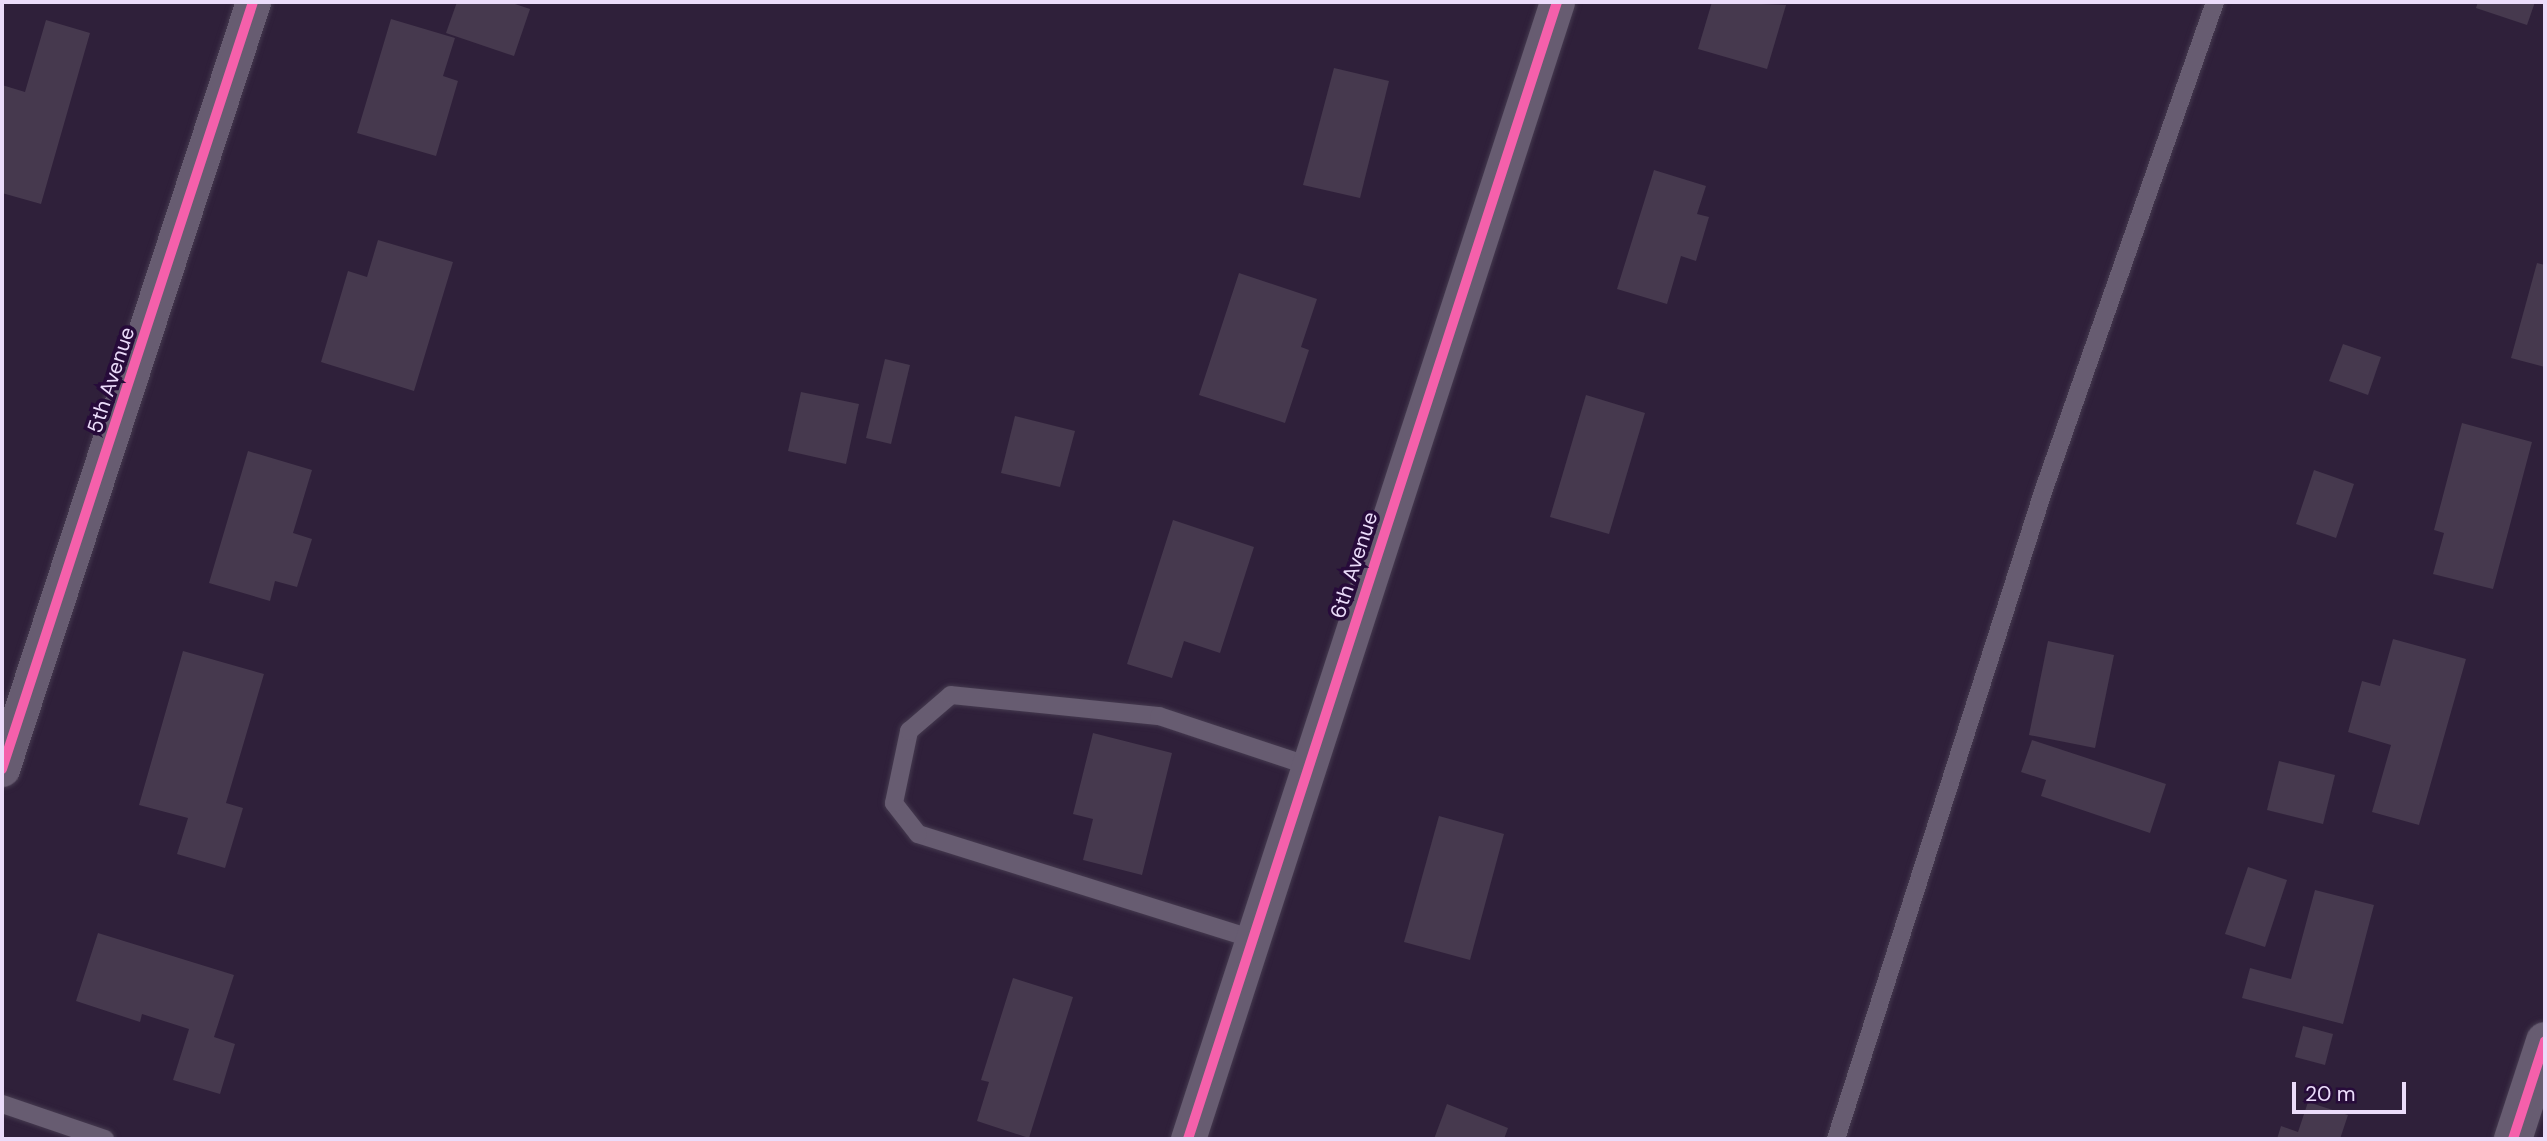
<!DOCTYPE html>
<style>
body{margin:0}
#map{position:relative;width:2547px;height:1141px;overflow:hidden;background:#2f203a;font-family:"DM Sans",sans-serif}
div>[style]{position:absolute}
.building>*{inset:0;background:#46394e}
.roads{filter:drop-shadow(0 0 2px #453a4f) drop-shadow(0 0 2px #453a4f)}
.lane>*{height:18px;margin:-9px;padding:0 9px;transform-origin:9px;border-radius:9px;background:#675c71}
.street>*{height:35px;margin:-17.5px;padding:0 17.5px;transform-origin:17.5px;border-radius:17.5px;background:#675c71}
.secondary>*{height:38px;margin:-19px;padding:0 19px;transform-origin:19px;border-radius:19px;background:#675c71}
.cycleway>*{height:10px;margin:-5px;padding:0 5px;transform-origin:5px;border-radius:5px;background:#f560ab}
span{translate:-50% -50%;white-space:nowrap;text-align:center;line-height:1.15;-webkit-text-stroke:7px #270b3a;paint-order:stroke}
.street-label{font-size:21px;color:#ebdcfa}
.frame{position:absolute;inset:0;border:4px solid #ebdcfa;pointer-events:none}
.scale{position:absolute;left:2292px;top:1082px;width:114px;height:32px;box-sizing:border-box;border:4px solid #ebdcfa;border-top:0;padding-left:9px;font-size:21px;line-height:24px;white-space:nowrap;color:#ebdcfa;-webkit-text-stroke:5px #270b3a;paint-order:stroke}
</style>
<div id="map">
<div class="building">
<div style="clip-path:polygon(457px 2px,509px 2px,530px 9px,514px 56px,446px 33px)"></div>
<div style="clip-path:polygon(1712px 2px,1786px 5px,1767px 69px,1698px 49px)"></div>
<div style="clip-path:polygon(2478px 2px,2535px 2px,2527px 25px,2476px 8px)"></div>
<div style="clip-path:polygon(391px 19px,455px 38px,443px 76px,458px 81px,436px 156px,357px 133px)"></div>
<div style="clip-path:polygon(46px 20px,90px 33px,41px 204px,2px 193px,2px 85px,25px 92px)"></div>
<div style="clip-path:polygon(1334px 68px,1389px 81px,1360px 198px,1303px 185px)"></div>
<div style="clip-path:polygon(1654px 170px,1706px 186px,1697px 214px,1709px 217px,1696px 261px,1681px 256px,1667px 304px,1617px 289px)"></div>
<div style="clip-path:polygon(378px 240px,453px 262px,414px 391px,321px 362px,348px 271px,367px 277px)"></div>
<div style="clip-path:polygon(2537px 263px,2545px 265px,2545px 367px,2511px 358px)"></div>
<div style="clip-path:polygon(1239px 273px,1317px 299px,1301px 347px,1309px 350px,1285px 423px,1199px 395px)"></div>
<div style="clip-path:polygon(2343px 344px,2381px 357px,2368px 395px,2329px 381px)"></div>
<div style="clip-path:polygon(885px 359px,910px 365px,891px 444px,866px 438px)"></div>
<div style="clip-path:polygon(801px 392px,859px 404px,846px 464px,788px 451px)"></div>
<div style="clip-path:polygon(1586px 395px,1645px 413px,1609px 534px,1550px 517px)"></div>
<div style="clip-path:polygon(1015px 416px,1075px 431px,1060px 487px,1001px 473px)"></div>
<div style="clip-path:polygon(2462px 423px,2532px 442px,2493px 589px,2433px 574px,2444px 533px,2434px 530px)"></div>
<div style="clip-path:polygon(248px 451px,312px 470px,293px 533px,312px 539px,297px 587px,275px 581px,270px 601px,209px 583px)"></div>
<div style="clip-path:polygon(2314px 470px,2354px 484px,2336px 538px,2296px 524px)"></div>
<div style="clip-path:polygon(1173px 520px,1254px 547px,1220px 653px,1184px 641px,1172px 678px,1127px 664px)"></div>
<div style="clip-path:polygon(2393px 639px,2466px 659px,2419px 825px,2372px 812px,2391px 745px,2348px 732px,2362px 681px,2380px 686px)"></div>
<div style="clip-path:polygon(2048px 641px,2114px 655px,2095px 748px,2029px 735px)"></div>
<div style="clip-path:polygon(183px 651px,264px 674px,226px 803px,243px 808px,225px 868px,177px 854px,188px 818px,139px 805px)"></div>
<div style="clip-path:polygon(1093px 733px,1172px 753px,1142px 875px,1083px 860px,1093px 819px,1073px 814px)"></div>
<div style="clip-path:polygon(2032px 740px,2166px 784px,2150px 833px,2041px 796px,2046px 780px,2021px 772px)"></div>
<div style="clip-path:polygon(2279px 761px,2335px 775px,2323px 824px,2267px 810px)"></div>
<div style="clip-path:polygon(1439px 816px,1504px 834px,1470px 960px,1404px 942px)"></div>
<div style="clip-path:polygon(2248px 867px,2287px 880px,2265px 947px,2225px 934px)"></div>
<div style="clip-path:polygon(2315px 890px,2374px 905px,2343px 1024px,2242px 998px,2250px 968px,2291px 979px)"></div>
<div style="clip-path:polygon(98px 933px,234px 975px,214px 1037px,235px 1044px,220px 1094px,173px 1080px,189px 1029px,142px 1014px,140px 1022px,76px 1001px)"></div>
<div style="clip-path:polygon(1013px 978px,1073px 997px,1029px 1138px,977px 1121px,989px 1082px,981px 1080px)"></div>
<div style="clip-path:polygon(2303px 1026px,2333px 1034px,2325px 1065px,2295px 1057px)"></div>
<div style="clip-path:polygon(2308px 1102px,2348px 1115px,2340px 1139px,2277px 1139px,2281px 1126px,2298px 1132px)"></div>
<div style="clip-path:polygon(1447px 1104px,1508px 1128px,1504px 1139px,1434px 1139px)"></div>
</div>
<div class="roads">
<div class="lane">
<div style="left:1253px;top:939px;width:351px;rotate:-162.6deg"></div>
<div style="left:918px;top:834px;width:39px;rotate:-128deg"></div>
<div style="left:894px;top:803px;width:74px;rotate:-78.2deg"></div>
<div style="left:909px;top:731px;width:55px;rotate:-40.6deg"></div>
<div style="left:951px;top:695px;width:209px;rotate:5.8deg"></div>
<div style="left:1159px;top:716px;width:158px;rotate:18.4deg"></div>
<div style="left:2px;top:1104px;width:109px;rotate:18.8deg"></div>
<div style="left:1836px;top:1139px;width:682px;rotate:-72.26deg"></div>
<div style="left:2044px;top:489px;width:516px;rotate:-70.65deg"></div>
</div>
<div class="street">
<div style="left:2px;top:769px;width:807px;rotate:-71.88deg"></div>
<div style="left:1188px;top:1139px;width:1195px;rotate:-72.02deg"></div>
</div>
<div class="secondary">
<div style="left:2513px;top:1139px;width:103px;rotate:-71.9deg"></div>
</div>
</div>
<div class="cycleway">
<div style="left:2px;top:769px;width:807px;rotate:-71.88deg"></div>
<div style="left:1188px;top:1139px;width:1195px;rotate:-72.02deg"></div>
<div style="left:2513px;top:1139px;width:103px;rotate:-71.9deg"></div>
</div>
<div class="street-label">
<span style="left:111px;top:380px;rotate:-72deg">5th Avenue</span>
<span style="left:1354px;top:565px;rotate:-72deg">6th Avenue</span>
</div>
<div class="frame"></div>
<div class="scale">20 m</div>
</div>
